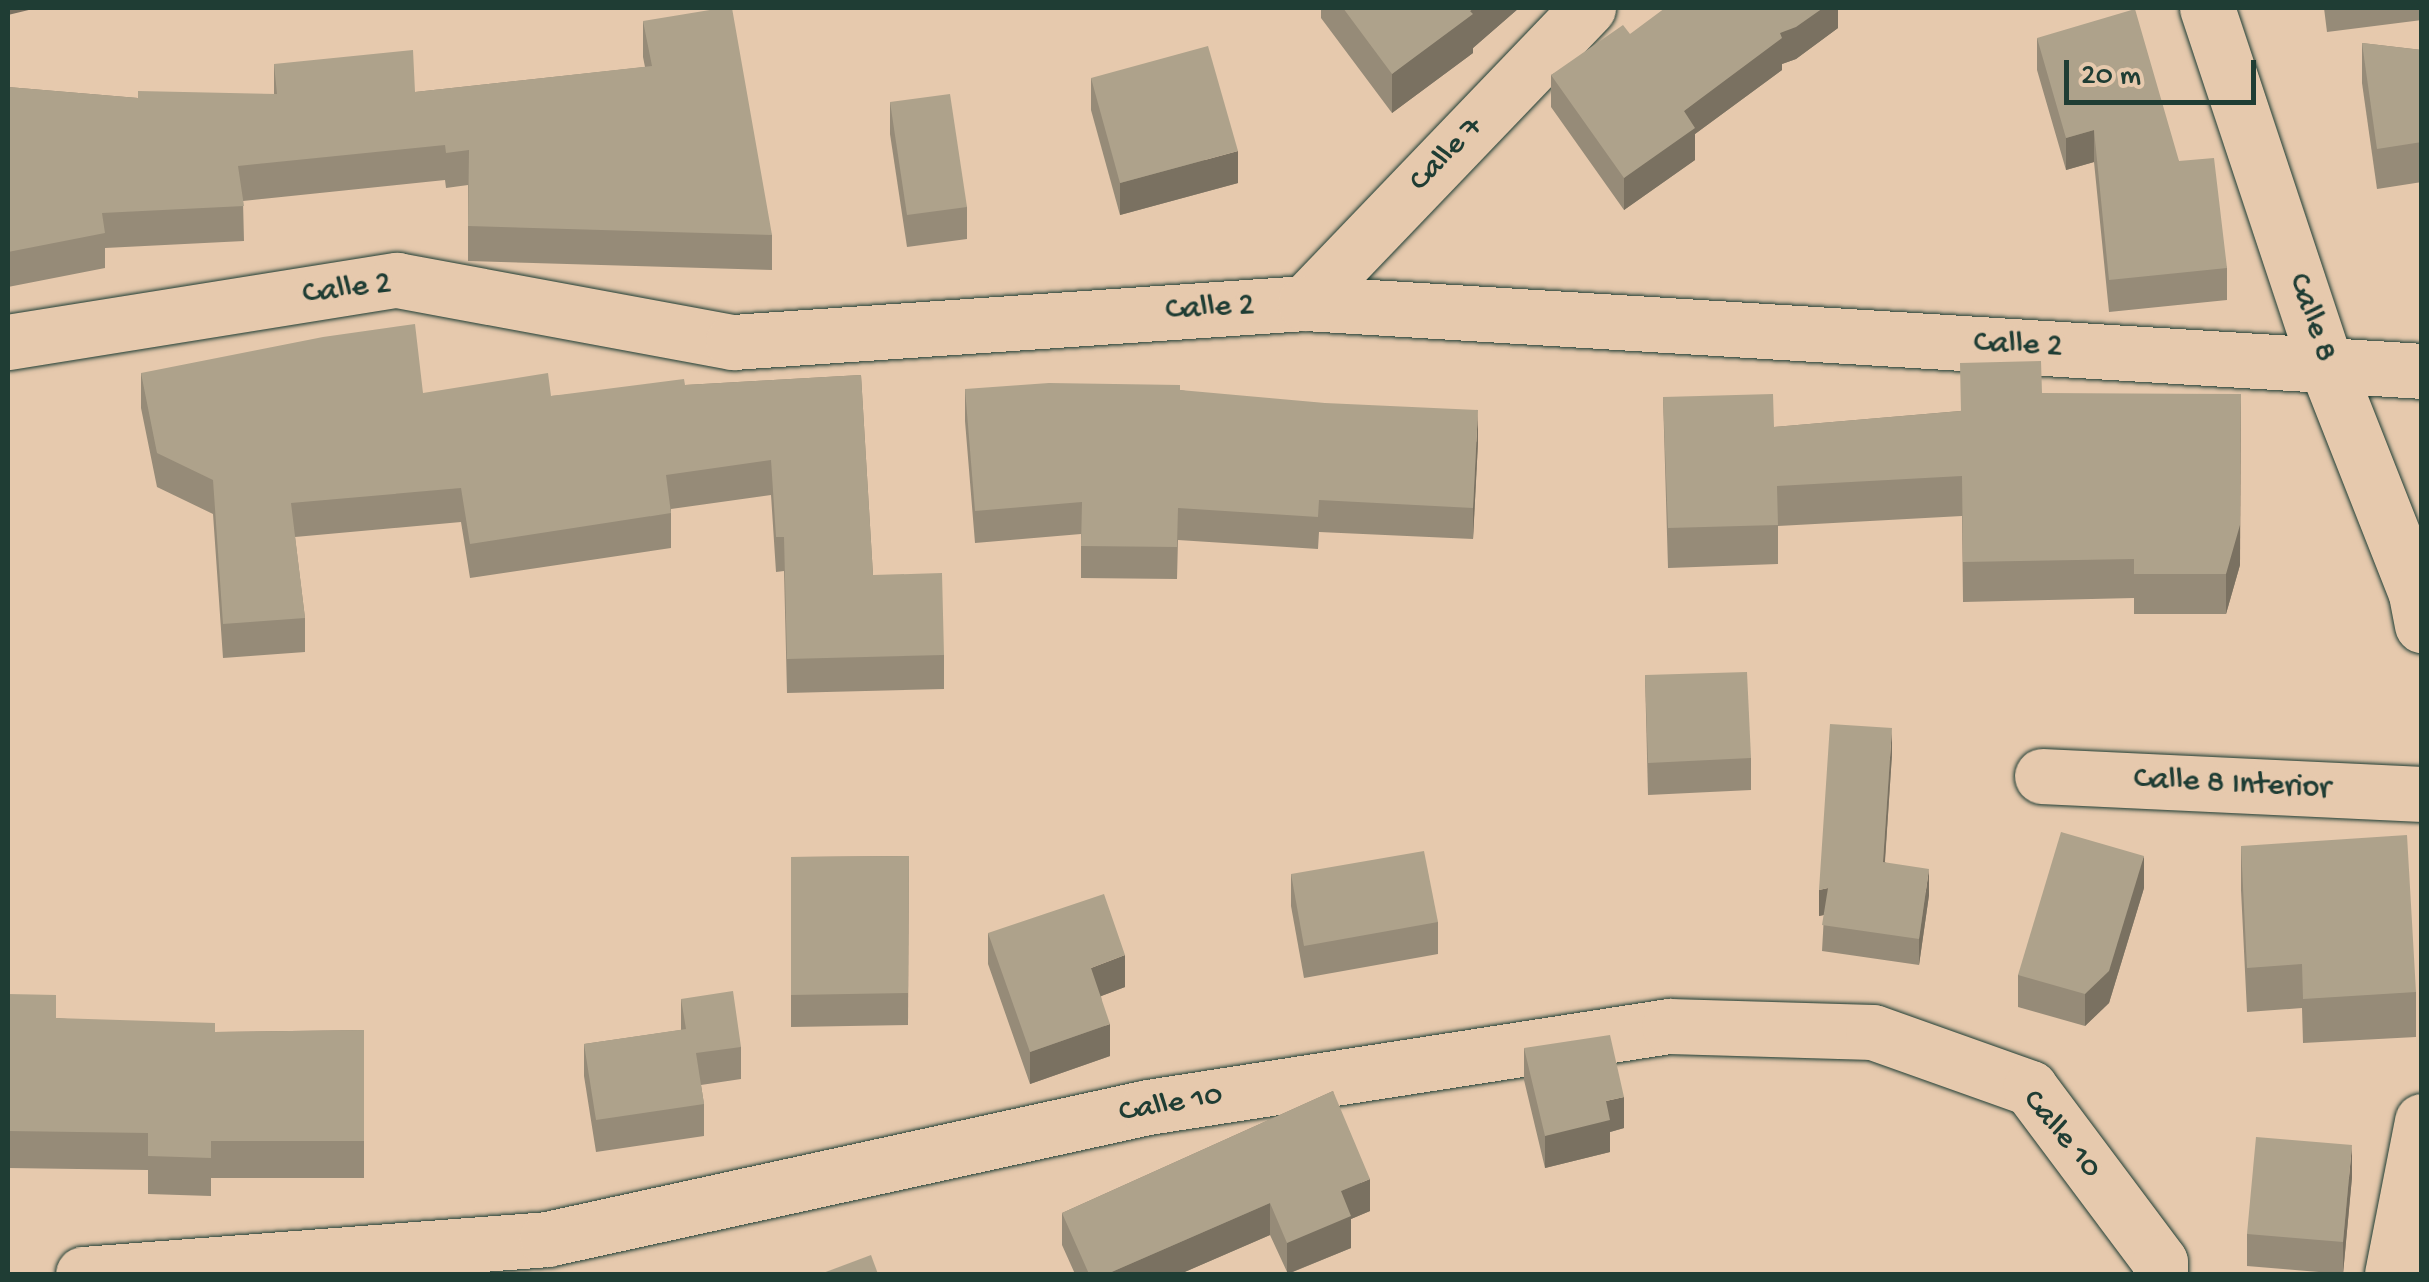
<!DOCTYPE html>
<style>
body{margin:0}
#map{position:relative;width:2429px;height:1282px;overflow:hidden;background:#e6c9ad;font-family:"Gochi Hand",sans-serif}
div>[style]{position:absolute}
.roads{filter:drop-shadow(0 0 2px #1f3d34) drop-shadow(0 0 2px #1f3d34)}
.street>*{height:55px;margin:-27.5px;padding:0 27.5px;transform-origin:27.5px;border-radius:27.5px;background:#e6c9ad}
.wall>*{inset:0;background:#968b78}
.shaded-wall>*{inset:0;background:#7a7161}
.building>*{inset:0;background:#aea28b}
span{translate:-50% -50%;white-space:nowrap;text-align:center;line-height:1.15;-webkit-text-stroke:8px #e6c9ad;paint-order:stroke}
.street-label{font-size:32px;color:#1f3d34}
.frame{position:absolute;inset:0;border:10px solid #1f3d34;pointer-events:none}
.scale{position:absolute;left:2064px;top:60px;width:192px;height:45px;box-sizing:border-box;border:5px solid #1f3d34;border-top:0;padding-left:12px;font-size:30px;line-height:35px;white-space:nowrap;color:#1f3d34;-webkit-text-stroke:8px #e6c9ad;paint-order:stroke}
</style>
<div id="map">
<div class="roads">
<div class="street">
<div style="left:2207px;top:8px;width:376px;rotate:71.6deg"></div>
<div style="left:2326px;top:365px;width:246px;rotate:68.5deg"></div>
<div style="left:2416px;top:594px;width:32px;rotate:79deg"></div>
<div style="left:1305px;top:303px;width:409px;rotate:-46.2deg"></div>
<div style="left:8px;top:342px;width:394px;rotate:-9.1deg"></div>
<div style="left:397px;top:280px;width:342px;rotate:10.5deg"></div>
<div style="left:733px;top:342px;width:573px;rotate:-3.9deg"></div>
<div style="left:1305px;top:303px;width:1119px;rotate:3.48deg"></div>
<div style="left:2042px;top:776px;width:380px;rotate:2.7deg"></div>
<div style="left:83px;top:1274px;width:465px;rotate:-4.3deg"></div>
<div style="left:547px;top:1239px;width:615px;rotate:-12.39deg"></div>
<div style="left:1148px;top:1107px;width:527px;rotate:-8.84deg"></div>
<div style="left:1669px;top:1026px;width:204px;rotate:1.7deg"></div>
<div style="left:1873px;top:1032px;width:167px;rotate:19.6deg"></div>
<div style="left:2030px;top:1088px;width:217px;rotate:53.2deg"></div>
<div style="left:2160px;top:1262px;width:12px;rotate:90deg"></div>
<div style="left:2392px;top:1274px;width:156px;rotate:-78.9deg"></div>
</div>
</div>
<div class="wall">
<div style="clip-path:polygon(1321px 8px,1519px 8px,1473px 48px,1473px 53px,1392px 113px,1321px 18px)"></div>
<div style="clip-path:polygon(1838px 8px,1838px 28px,1796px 59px,1782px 64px,1782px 70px,1695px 134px,1695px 160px,1624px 210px,1551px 107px,1551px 75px,1630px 34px)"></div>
<div style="clip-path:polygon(2324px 8px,2422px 8px,2422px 20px,2327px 32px)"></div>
<div style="clip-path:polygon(643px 21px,772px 235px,772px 270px,468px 261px,468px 185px,446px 188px,445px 180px,243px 201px,244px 241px,105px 248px,105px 268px,8px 287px,8px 87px,138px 98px,274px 94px,274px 64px,415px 92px,645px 67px,643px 57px)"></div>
<div style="clip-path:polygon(2037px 38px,2179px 161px,2227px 268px,2227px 300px,2109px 312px,2094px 162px,2066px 170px,2037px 70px)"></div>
<div style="clip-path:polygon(2362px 43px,2422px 50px,2422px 182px,2377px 189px,2362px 83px)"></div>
<div style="clip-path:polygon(1091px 78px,1238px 183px,1120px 215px,1091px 110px)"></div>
<div style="clip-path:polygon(890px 102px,967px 207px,967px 239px,907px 247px,890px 134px)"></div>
<div style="clip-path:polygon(141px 373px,423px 393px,551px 396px,685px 385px,861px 375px,873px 575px,944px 655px,944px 689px,787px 693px,784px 571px,776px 572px,771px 495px,671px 509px,671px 548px,470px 578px,461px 522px,295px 537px,305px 618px,305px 652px,223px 658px,213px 514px,157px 487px,141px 408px)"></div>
<div style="clip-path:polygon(965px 389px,1180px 390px,1478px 442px,1473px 539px,1319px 532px,1318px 549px,1178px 540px,1177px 579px,1081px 578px,1081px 534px,975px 543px,965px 421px)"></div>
<div style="clip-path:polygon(2042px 393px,2240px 565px,2226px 614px,2134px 614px,2134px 598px,1963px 602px,1962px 516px,1778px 526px,1778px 564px,1668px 568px,1663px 397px,1774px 427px,1960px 411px)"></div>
<div style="clip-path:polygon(1645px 675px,1751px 758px,1751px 790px,1648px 795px)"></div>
<div style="clip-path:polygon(1892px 754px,1885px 862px,1929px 895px,1919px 965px,1822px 951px,1824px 915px,1819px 916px)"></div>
<div style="clip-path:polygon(2241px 846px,2416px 992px,2416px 1037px,2303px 1043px,2302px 1008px,2247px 1012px,2241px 890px)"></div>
<div style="clip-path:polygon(909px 856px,908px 1025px,791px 1027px,791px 857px)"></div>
<div style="clip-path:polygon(1291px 874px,1438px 922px,1438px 954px,1304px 978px,1291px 906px)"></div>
<div style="clip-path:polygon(2144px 888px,2109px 1003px,2085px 1026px,2018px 1007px,2018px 975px)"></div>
<div style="clip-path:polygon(988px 933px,1125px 987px,1101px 996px,1110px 1056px,1030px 1084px,988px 964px)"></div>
<div style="clip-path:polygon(8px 994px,56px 1018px,215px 1032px,364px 1030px,364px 1178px,211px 1178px,211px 1196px,148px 1194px,148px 1170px,8px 1168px)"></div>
<div style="clip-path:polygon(681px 999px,741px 1047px,741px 1079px,701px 1085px,704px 1104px,704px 1136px,596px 1152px,584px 1076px,584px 1044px,681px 1030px)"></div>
<div style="clip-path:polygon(1524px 1048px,1624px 1128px,1610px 1132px,1610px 1152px,1545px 1168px,1524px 1080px)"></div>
<div style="clip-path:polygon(1333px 1091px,1370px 1211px,1351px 1219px,1351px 1248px,1288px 1274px,1270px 1235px,1180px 1274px,1075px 1274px,1062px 1245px,1062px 1213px)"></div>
<div style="clip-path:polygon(2352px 1177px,2343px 1274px,2247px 1266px,2247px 1234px)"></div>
</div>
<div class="shaded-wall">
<div style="clip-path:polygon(8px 8px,37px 8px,8px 15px)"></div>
<div style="clip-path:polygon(1474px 8px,1519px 8px,1473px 48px,1473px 53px,1392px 113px,1392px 74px)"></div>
<div style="clip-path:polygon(1823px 8px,1838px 8px,1838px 28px,1796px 59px,1782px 64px,1782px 70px,1695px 134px,1695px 160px,1624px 210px,1624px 178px,1684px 111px,1780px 33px)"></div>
<div style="clip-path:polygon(2094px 130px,2094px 162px,2066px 170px,2066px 138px)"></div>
<div style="clip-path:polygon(1238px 151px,1238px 183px,1120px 215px,1120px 183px)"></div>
<div style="clip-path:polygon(2241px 394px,2240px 565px,2226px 614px,2226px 574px)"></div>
<div style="clip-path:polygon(1478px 410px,1478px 442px,1473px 539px,1473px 508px)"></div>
<div style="clip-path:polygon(1892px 728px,1892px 754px,1883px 888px,1883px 862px)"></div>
<div style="clip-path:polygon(2144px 856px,2144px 888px,2109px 1003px,2085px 1026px,2085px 994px)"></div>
<div style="clip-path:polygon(1929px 869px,1929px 895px,1919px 965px,1919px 939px)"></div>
<div style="clip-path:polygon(1828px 888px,1828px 914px,1819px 916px,1819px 890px)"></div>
<div style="clip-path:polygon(1125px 955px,1125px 987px,1091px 1000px,1091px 968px)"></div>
<div style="clip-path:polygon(1110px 1024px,1110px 1056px,1030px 1084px,1030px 1052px)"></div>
<div style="clip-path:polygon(1624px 1097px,1624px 1128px,1610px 1132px,1610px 1152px,1545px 1168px,1545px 1136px,1606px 1101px)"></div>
<div style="clip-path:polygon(2352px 1145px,2352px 1177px,2343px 1274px,2343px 1242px)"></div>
<div style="clip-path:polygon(1370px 1179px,1370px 1211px,1351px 1219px,1351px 1248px,1287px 1274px,1287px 1243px,1341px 1191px)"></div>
<div style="clip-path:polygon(1270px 1203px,1270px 1235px,1180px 1274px,1107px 1274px)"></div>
</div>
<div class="building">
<div style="clip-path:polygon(722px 8px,732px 8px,772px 235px,468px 226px,469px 150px,446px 153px,445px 145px,238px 166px,244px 206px,102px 213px,105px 233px,8px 252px,8px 87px,138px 98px,138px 91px,277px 94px,274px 64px,413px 50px,415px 92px,652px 66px,643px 21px)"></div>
<div style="clip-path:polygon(1343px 8px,1474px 8px,1470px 11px,1473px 14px,1392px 74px)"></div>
<div style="clip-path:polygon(1665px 8px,1823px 8px,1796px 27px,1780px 33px,1782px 38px,1684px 111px,1695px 128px,1624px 178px,1551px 75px,1623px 25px,1630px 34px)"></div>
<div style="clip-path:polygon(2135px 9px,2179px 161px,2214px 158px,2227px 268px,2109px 280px,2094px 130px,2066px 138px,2037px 38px)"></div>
<div style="clip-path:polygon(2362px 43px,2422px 50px,2422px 142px,2377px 149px)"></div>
<div style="clip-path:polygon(1208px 46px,1238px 151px,1120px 183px,1091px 78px)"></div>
<div style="clip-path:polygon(950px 94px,967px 207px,907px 215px,890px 102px)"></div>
<div style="clip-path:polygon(415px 324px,423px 393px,548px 373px,551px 396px,684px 379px,685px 385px,861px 375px,873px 575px,942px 573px,944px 655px,787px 659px,784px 537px,776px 537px,771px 460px,666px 475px,671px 513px,470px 544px,461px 488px,291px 503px,305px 618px,223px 624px,213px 480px,157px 453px,141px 373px,323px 337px)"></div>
<div style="clip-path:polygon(2041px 361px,2042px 393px,2241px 394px,2240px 525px,2226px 574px,2134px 574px,2134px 559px,1963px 562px,1962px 476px,1777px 486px,1778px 525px,1668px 528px,1663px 397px,1773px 394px,1774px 427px,1961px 411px,1960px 363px)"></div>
<div style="clip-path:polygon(1049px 383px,1180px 385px,1180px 390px,1325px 403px,1478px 410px,1473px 508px,1319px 500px,1318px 517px,1178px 508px,1177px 547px,1081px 546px,1082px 502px,975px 511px,965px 389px)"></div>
<div style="clip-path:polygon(1747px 672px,1751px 758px,1648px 763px,1645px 675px)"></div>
<div style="clip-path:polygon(1830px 724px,1892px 728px,1883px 862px,1929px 869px,1919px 939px,1822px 925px,1828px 888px,1819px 890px)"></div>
<div style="clip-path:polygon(2061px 832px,2144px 856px,2109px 971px,2085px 994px,2018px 975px)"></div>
<div style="clip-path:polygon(2407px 835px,2416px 992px,2303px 999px,2302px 964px,2247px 968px,2241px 846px)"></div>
<div style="clip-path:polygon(1424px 851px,1438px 922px,1304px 946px,1291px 874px)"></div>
<div style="clip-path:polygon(909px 856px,908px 993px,791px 995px,791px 857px)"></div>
<div style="clip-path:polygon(1104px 894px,1125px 955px,1091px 968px,1110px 1024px,1030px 1052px,988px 933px)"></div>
<div style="clip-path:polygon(733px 991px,741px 1047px,696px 1053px,704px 1104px,596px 1120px,584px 1044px,686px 1029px,681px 999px)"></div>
<div style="clip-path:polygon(8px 994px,56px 995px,56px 1018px,215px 1023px,215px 1032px,364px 1030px,364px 1141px,211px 1141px,211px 1158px,148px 1156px,148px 1133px,8px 1131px)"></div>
<div style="clip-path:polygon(1610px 1035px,1624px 1097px,1606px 1101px,1610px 1120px,1545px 1136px,1524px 1048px)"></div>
<div style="clip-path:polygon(1333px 1091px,1370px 1179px,1341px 1191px,1351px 1216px,1287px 1243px,1270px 1203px,1107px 1274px,1089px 1274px,1062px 1213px)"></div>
<div style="clip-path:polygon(2256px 1137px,2352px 1145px,2343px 1242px,2247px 1234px)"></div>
<div style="clip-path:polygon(871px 1255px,878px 1274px,824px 1274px,823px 1273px)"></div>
</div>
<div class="street-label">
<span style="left:1447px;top:155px;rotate:-46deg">Calle 7</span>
<span style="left:347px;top:290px;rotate:-7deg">Calle 2</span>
<span style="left:1210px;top:309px;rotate:-3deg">Calle 2</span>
<span style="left:2311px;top:318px;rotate:71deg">Calle 8</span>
<span style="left:2018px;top:346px;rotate:3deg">Calle 2</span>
<span style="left:2232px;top:785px;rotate:3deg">Calle 8 Interior</span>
<span style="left:1171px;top:1105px;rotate:-10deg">Calle 10</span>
<span style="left:2061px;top:1135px;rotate:50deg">Calle 10</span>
</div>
<div class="frame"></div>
<div class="scale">20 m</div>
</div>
